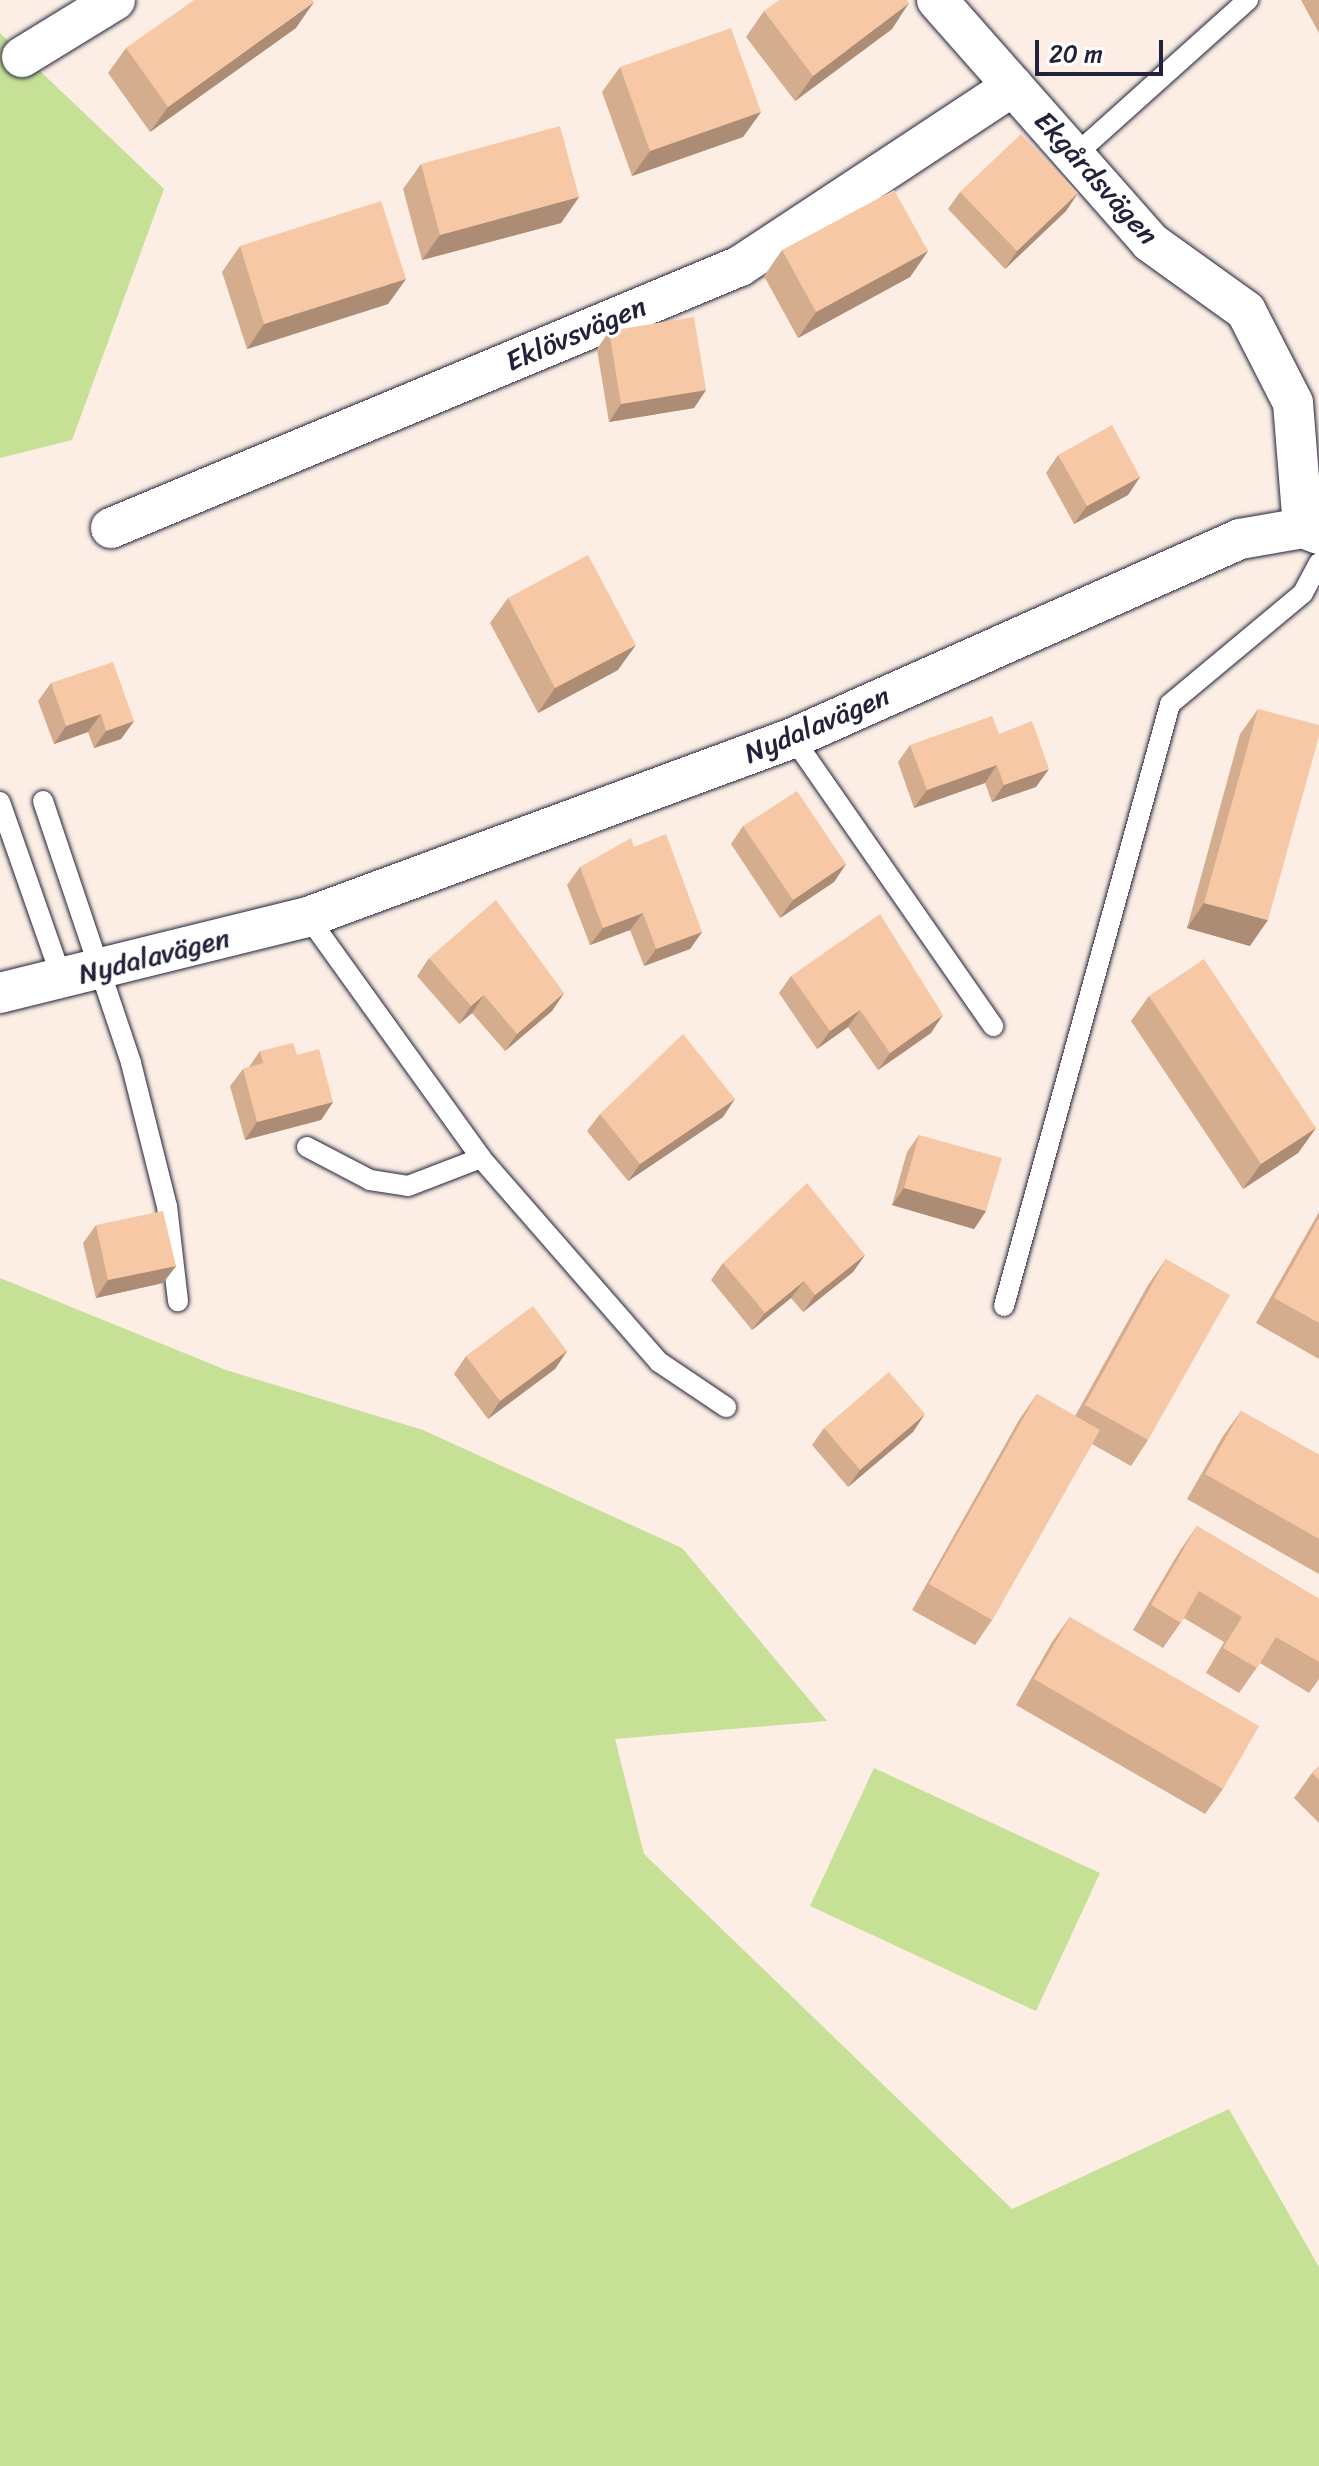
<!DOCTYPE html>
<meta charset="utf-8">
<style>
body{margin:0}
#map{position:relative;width:1319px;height:2466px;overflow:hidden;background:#fceee4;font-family:Sriracha,sans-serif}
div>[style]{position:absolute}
.green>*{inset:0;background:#c6e096}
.roads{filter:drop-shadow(0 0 2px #22223b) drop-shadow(0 0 2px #22223b)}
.service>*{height:20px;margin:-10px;padding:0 10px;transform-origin:10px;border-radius:10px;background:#fff}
.minor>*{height:40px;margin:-20px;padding:0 20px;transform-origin:20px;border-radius:20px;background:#fff}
.wall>*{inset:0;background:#d4ac8e}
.shaded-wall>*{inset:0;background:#ac8c74}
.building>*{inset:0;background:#f6c8a5}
span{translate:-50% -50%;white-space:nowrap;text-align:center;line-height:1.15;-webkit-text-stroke:6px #fff;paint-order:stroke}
.street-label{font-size:28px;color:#22223b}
.scale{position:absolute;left:1035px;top:40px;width:128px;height:36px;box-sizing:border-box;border:4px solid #22223b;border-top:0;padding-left:10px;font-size:24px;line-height:28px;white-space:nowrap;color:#22223b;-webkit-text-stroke:6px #fff;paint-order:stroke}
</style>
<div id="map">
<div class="green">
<div style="clip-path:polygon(0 33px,164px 189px,72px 440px,0 458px)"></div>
<div style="clip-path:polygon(0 1278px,226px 1370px,423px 1430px,682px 1548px,827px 1721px,615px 1739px,644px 1854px,1012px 2209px,1229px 2109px,1319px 2267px,1319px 2466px,0 2466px)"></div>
<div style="clip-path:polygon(874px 1768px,1100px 1873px,1036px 2011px,810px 1906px)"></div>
</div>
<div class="roads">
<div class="service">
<div style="left:1074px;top:156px;width:234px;rotate:-41.9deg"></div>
<div style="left:793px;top:738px;width:351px;rotate:55.2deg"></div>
<div style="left:43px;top:801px;width:276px;rotate:71.4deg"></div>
<div style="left:131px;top:1063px;width:147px;rotate:75.9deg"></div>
<div style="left:167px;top:1206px;width:96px;rotate:83.4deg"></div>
<div style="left:0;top:802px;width:188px;rotate:70.7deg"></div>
<div style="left:308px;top:917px;width:297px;rotate:54.3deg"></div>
<div style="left:481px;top:1158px;width:271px;rotate:48.9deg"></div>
<div style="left:659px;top:1362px;width:81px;rotate:33.9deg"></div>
<div style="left:307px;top:1147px;width:71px;rotate:27.6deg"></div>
<div style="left:370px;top:1180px;width:38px;rotate:9deg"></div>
<div style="left:408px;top:1186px;width:78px;rotate:-21deg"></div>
<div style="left:1004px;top:1306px;width:624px;rotate:-74.58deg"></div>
<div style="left:1170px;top:704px;width:173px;rotate:-39.8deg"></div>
<div style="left:1303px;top:593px;width:34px;rotate:-62deg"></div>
</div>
<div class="minor">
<div style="left:937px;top:0;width:322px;rotate:48.6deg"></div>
<div style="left:1150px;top:242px;width:118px;rotate:35.7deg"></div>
<div style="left:1246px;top:311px;width:103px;rotate:62.9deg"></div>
<div style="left:1293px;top:403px;width:125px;rotate:85.4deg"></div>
<div style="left:22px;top:57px;width:109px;rotate:-31.5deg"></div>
<div style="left:111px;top:528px;width:681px;rotate:-22.61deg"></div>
<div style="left:740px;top:266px;width:327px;rotate:-33.4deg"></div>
<div style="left:0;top:993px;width:317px;rotate:-13.9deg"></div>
<div style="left:308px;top:917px;width:517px;rotate:-20.26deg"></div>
<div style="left:793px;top:738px;width:489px;rotate:-24deg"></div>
<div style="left:1240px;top:539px;width:64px;rotate:-9.9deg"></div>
<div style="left:1303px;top:528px;width:17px;rotate:21deg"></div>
</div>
</div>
<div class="wall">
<div style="clip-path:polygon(1301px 0,1319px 0,1319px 33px)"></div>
<div style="clip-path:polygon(764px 11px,892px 29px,795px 101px,746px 37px)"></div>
<div style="clip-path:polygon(296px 28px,150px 132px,108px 73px,126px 48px)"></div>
<div style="clip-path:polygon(620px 67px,761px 112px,743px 137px,632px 176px,602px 92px)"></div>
<div style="clip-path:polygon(421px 164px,579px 197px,561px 223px,422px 260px,403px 189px)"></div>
<div style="clip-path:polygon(960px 192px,1078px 193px,1066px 211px,1005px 269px,948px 209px)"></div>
<div style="clip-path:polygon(240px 246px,406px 279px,388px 304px,247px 349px,222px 272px)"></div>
<div style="clip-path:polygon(782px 250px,928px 251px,910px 277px,798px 338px,764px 276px)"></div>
<div style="clip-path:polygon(609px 331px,706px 390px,694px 408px,609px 422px,597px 349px)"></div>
<div style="clip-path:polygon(1058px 455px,1140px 477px,1128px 495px,1074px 524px,1046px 473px)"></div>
<div style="clip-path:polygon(508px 598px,618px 670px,538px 713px,490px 623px)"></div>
<div style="clip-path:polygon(51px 683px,134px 721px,121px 739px,94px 748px,88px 732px,54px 744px,38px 701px)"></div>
<div style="clip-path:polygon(1258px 709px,1250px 946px,1187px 928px,1240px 734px)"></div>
<div style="clip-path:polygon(999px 734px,1036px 787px,992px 802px,985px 783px,914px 808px,898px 762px,910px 745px)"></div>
<div style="clip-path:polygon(743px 826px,846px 864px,834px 882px,780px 918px,731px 844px)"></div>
<div style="clip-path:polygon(634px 847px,702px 932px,690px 949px,644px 966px,630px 930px,590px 945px,567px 885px,580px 867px)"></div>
<div style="clip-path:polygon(429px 958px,564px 993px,552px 1011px,505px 1051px,472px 1013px,459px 1024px,417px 976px)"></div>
<div style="clip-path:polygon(791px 976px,931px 1033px,878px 1070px,848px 1027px,817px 1049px,779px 993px)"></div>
<div style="clip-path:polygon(1149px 996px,1316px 1128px,1298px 1153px,1243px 1189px,1131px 1021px)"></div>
<div style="clip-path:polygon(260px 1051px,297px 1055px,333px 1102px,321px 1120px,245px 1140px,230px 1086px,243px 1069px,249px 1067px)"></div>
<div style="clip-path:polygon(600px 1114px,723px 1117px,628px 1181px,587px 1131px)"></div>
<div style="clip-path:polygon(919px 1135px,986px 1211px,974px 1229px,892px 1205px,907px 1152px)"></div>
<div style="clip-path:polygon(1319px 1212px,1319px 1359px,1256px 1323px)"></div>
<div style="clip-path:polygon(96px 1225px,176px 1266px,163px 1283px,96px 1298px,83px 1243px)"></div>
<div style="clip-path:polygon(865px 1255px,853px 1272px,803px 1312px,791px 1298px,752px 1330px,711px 1280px,723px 1263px)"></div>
<div style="clip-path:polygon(1166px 1259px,1148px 1440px,1131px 1466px,1092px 1444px,992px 1620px,975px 1645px,912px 1610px,1019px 1420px,1037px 1394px,1075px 1416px,1148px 1285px)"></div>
<div style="clip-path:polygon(567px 1351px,555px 1369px,488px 1419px,454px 1374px,466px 1356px)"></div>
<div style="clip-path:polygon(1241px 1411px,1319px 1455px,1319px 1574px,1187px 1499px,1223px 1436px)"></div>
<div style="clip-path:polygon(824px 1428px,913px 1432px,848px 1487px,812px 1445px)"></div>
<div style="clip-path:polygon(1197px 1526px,1319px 1599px,1319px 1679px,1309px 1693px,1260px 1663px,1239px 1693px,1206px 1673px,1224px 1642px,1184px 1618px,1163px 1648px,1133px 1630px,1179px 1552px)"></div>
<div style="clip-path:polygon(1070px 1617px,1223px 1789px,1205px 1814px,1016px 1705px,1052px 1642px)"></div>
<div style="clip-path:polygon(1319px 1766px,1319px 1823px,1294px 1798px,1312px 1773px)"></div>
</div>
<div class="shaded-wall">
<div style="clip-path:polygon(314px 2px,296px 28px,150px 132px,168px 107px)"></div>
<div style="clip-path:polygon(909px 3px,892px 29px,795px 101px,813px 76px)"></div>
<div style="clip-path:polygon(761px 112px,743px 137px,632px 176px,650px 151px)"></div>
<div style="clip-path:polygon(1078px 193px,1066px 211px,1005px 269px,1017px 251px)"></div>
<div style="clip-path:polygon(579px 197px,561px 223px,422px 260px,440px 235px)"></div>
<div style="clip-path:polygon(928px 251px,910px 277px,798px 338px,816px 312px)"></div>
<div style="clip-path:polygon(406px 279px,388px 304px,247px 349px,264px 324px)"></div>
<div style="clip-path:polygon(706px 390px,694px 408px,609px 422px,621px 404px)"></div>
<div style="clip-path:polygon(1140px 477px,1128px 495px,1074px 524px,1087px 506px)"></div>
<div style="clip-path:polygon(636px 645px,618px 670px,538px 713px,555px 688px)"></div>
<div style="clip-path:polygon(101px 714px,88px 732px,54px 744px,66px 726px)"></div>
<div style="clip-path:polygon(134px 721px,121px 739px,94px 748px,106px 731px)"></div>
<div style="clip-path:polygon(997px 765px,985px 783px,914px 808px,927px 790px)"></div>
<div style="clip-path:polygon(1049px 769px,1036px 787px,992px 802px,1004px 785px)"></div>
<div style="clip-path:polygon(846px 864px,834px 882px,780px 918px,793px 900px)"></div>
<div style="clip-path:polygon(1204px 903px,1268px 920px,1250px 946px,1187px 928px)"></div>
<div style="clip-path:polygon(643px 913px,630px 930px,590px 945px,603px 928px)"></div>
<div style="clip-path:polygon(702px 932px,690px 949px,644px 966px,656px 949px)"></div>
<div style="clip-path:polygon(564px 993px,552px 1011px,505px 1051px,517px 1034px)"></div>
<div style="clip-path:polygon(484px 995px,472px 1013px,459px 1024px,471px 1006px)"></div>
<div style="clip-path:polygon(860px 1010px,848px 1027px,817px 1049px,830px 1031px)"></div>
<div style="clip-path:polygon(943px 1015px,931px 1033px,878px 1070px,890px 1053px)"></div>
<div style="clip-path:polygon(735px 1099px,723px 1117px,628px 1181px,640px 1164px)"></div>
<div style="clip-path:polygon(333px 1102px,321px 1120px,245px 1140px,257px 1122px)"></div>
<div style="clip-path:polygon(1316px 1128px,1298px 1153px,1243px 1189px,1261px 1164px)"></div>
<div style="clip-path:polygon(904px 1188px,986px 1211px,974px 1229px,892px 1205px)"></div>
<div style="clip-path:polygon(865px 1255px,853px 1272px,803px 1312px,815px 1295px)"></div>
<div style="clip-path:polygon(176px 1266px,163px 1283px,96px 1298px,108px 1280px)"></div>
<div style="clip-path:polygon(804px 1281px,791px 1298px,752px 1330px,765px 1313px)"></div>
<div style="clip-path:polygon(567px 1351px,555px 1369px,488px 1419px,500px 1401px)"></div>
<div style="clip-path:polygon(925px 1414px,913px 1432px,848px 1487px,860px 1470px)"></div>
</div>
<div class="building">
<div style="clip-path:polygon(194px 0,312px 0,314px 2px,168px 107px,126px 48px)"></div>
<div style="clip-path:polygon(779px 0,907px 0,909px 3px,813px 76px,764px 11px)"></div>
<div style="clip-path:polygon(731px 28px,761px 112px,650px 151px,620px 67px)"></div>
<div style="clip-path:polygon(560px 126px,579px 197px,440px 235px,421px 164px)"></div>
<div style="clip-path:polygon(1021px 134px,1078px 193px,1017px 251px,960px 192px)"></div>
<div style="clip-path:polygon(894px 190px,928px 251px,816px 312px,782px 250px)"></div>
<div style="clip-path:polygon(381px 201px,406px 279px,264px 324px,240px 246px)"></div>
<div style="clip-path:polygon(694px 317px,706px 390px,621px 404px,609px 331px)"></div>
<div style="clip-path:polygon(1112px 425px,1140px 477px,1087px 506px,1058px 455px)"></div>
<div style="clip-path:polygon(588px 555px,636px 645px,555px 688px,508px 598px)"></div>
<div style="clip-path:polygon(113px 662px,134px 721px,106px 731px,101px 714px,66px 726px,51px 683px)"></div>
<div style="clip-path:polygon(1258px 709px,1319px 725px,1319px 736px,1268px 920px,1204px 903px)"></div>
<div style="clip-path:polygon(992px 716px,999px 734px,1032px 721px,1049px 769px,1004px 785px,997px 765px,927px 790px,910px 745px)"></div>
<div style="clip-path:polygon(797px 791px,846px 864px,793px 900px,743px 826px)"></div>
<div style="clip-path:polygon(666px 834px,702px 932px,656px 949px,643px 913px,603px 928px,580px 867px,631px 838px,634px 847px)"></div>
<div style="clip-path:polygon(496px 900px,564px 993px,517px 1034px,484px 995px,471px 1006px,429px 958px)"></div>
<div style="clip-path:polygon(880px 914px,943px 1015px,890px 1053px,860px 1010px,830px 1031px,791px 976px)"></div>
<div style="clip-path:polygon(1204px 959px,1316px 1128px,1261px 1164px,1149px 996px)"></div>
<div style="clip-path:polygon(683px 1034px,735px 1099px,640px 1164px,600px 1114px)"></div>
<div style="clip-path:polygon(293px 1043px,297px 1055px,319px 1049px,333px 1102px,257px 1122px,243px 1069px,263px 1063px,260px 1051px)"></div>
<div style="clip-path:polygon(919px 1135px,1002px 1158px,986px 1211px,904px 1188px)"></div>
<div style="clip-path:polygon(807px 1183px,865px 1255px,815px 1295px,804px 1281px,765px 1313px,723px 1263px)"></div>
<div style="clip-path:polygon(163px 1211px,176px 1266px,108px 1280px,96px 1225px)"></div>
<div style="clip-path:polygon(1319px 1218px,1319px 1323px,1274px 1298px)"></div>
<div style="clip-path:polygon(1166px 1259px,1230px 1295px,1148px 1440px,1085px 1405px)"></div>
<div style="clip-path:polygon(533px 1306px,567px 1351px,500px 1401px,466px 1356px)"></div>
<div style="clip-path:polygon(889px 1372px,925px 1414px,860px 1470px,824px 1428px)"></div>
<div style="clip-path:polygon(1037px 1394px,1100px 1430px,992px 1620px,929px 1584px)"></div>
<div style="clip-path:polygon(1241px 1411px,1319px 1455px,1319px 1539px,1205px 1474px)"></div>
<div style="clip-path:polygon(1197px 1526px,1319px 1599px,1319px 1662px,1276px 1637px,1257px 1668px,1223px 1648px,1242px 1617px,1199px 1591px,1181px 1623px,1151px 1605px)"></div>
<div style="clip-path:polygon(1070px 1617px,1259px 1726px,1223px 1789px,1034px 1679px)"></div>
<div style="clip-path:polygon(1319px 1766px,1319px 1780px,1312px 1773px)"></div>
</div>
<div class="street-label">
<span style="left:1096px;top:178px;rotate:48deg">Ekgårdsvägen</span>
<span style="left:576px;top:334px;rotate:-23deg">Eklövsvägen</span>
<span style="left:817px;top:725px;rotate:-23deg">Nydalavägen</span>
<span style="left:154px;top:956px;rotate:-14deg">Nydalavägen</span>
</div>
<div class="scale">20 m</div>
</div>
